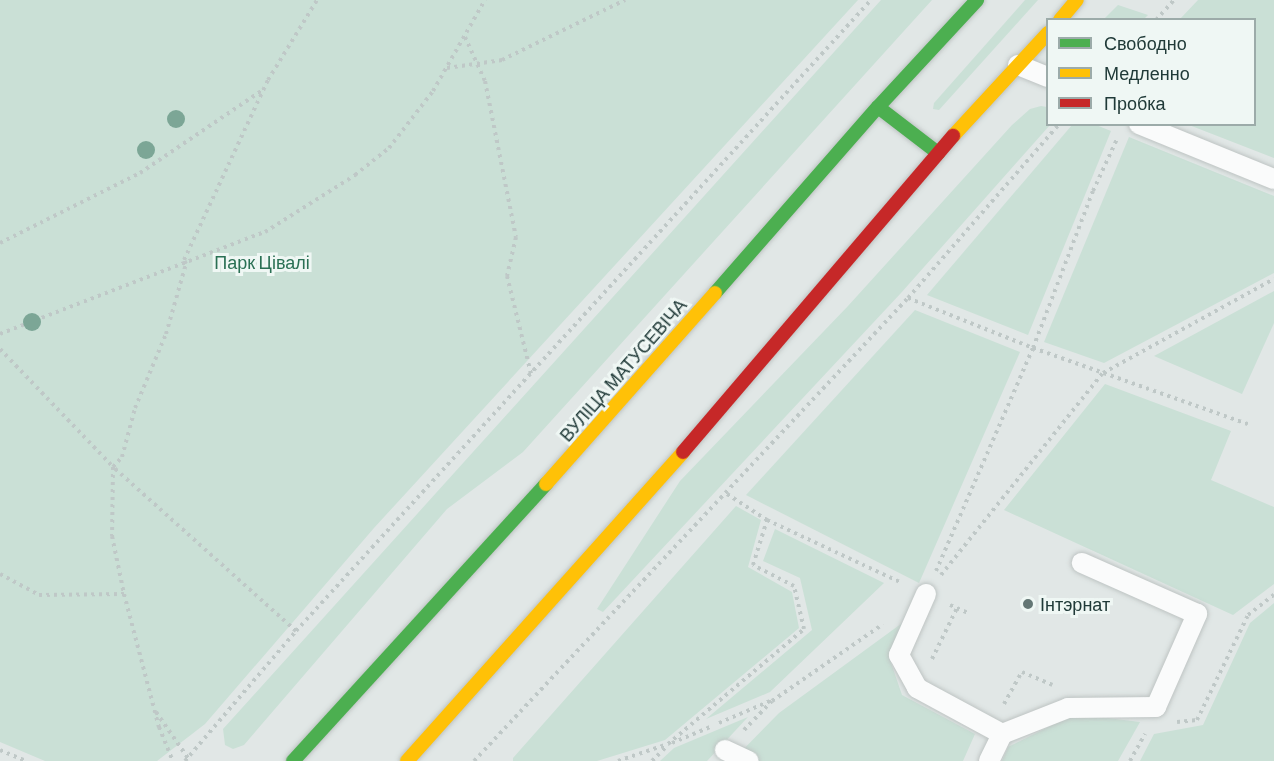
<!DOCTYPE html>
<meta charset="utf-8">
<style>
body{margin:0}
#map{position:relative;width:1274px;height:761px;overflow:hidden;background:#e1e7e6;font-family:Barlow,sans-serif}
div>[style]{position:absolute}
.green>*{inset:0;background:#cae0d6}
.path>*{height:4px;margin-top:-2px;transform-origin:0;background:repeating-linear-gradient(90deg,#bfc8c7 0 3px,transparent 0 7.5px)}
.roads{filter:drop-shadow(0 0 2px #bec4c3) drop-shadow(0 0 2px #bec4c3)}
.lane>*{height:20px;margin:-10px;padding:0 10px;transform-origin:10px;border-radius:10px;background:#fafbfb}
.fast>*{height:14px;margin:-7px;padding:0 7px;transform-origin:7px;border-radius:7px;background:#4caf50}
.slow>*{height:14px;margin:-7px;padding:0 7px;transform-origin:7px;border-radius:7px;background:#ffc107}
.jam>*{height:14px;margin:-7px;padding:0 7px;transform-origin:7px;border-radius:7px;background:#c62828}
.trees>*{width:18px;height:18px;margin:-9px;border-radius:50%;background:#7ca696}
.dots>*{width:16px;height:16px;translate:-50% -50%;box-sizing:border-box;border:3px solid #eff7f4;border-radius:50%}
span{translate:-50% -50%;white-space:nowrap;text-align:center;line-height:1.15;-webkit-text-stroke:6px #eff7f4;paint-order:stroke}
.park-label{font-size:18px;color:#2a7054}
.street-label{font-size:18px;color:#203a38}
.poi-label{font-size:18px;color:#203a38}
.left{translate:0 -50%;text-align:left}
.legend{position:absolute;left:1046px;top:18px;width:210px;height:108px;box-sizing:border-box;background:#eff7f4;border:2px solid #9caba9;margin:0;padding:8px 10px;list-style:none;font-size:18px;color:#203a38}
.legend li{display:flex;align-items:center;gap:12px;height:30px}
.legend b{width:30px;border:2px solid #9caba9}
</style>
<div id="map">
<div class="green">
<div style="clip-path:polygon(0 0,858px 0,374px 528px,205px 724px,157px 761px,45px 761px,0 742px)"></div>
<div style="clip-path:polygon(881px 0,932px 0,523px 452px,447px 509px,244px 745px,233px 749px,225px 745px,223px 729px)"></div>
<div style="clip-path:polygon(1025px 0,1038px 0,939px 110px,933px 109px,934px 103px)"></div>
<div style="clip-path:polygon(1198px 0,1274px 0,1274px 158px,1189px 125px,1254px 124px,1254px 20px,1180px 19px)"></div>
<div style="clip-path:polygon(1118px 5px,1148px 15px,1144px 19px,1104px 19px)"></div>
<div style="clip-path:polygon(1041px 106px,1047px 107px,1050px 125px,901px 293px,603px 612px,597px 609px,680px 481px,848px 306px,1012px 125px,1030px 109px)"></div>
<div style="clip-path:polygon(1072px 125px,1096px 125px,1111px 131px,1028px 335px,927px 295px)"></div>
<div style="clip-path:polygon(1129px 137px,1274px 196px,1274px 273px,1104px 363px,1044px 342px)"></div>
<div style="clip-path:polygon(1274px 291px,1274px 323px,1242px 394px,1154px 356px)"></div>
<div style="clip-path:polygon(915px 310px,1020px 352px,919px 583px,746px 495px)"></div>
<div style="clip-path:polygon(1105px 384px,1231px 431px,1211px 480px,1274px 507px,1274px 584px,1233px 615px,1004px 510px)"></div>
<div style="clip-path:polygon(736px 506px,761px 520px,748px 567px,792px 592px,799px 628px,665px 740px,597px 761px,513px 761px,513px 758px)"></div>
<div style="clip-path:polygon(775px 529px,884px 583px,770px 692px,706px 719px,812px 630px,800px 578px,763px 561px)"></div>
<div style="clip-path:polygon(1274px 603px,1274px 761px,1140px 761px,1154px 734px,1203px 725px,1250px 623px)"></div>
<div style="clip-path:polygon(909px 618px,890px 660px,902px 695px,975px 734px,963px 761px,732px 761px,779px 713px)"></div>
<div style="clip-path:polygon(1075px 714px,1140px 722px,1118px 761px,1002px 761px,1008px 747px)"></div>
<div style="clip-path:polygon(748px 717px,707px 761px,660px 761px,674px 748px)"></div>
</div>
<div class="path">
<div style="left:1156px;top:20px;width:27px;rotate:-48deg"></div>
<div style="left:465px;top:37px;width:48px;rotate:65.6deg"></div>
<div style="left:485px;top:81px;width:159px;rotate:78.8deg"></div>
<div style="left:516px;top:237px;width:40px;rotate:103deg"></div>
<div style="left:507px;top:276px;width:101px;rotate:76.2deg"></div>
<div style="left:447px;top:68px;width:56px;rotate:-8.3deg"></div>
<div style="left:502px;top:60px;width:137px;rotate:-26deg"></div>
<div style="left:0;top:243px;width:157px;rotate:-26.6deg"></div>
<div style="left:140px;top:173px;width:150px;rotate:-34.1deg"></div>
<div style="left:908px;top:298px;width:135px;rotate:21.8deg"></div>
<div style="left:1033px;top:348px;width:228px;rotate:19.5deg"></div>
<div style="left:0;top:334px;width:284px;rotate:-21.1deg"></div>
<div style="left:265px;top:232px;width:107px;rotate:-32.3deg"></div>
<div style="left:355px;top:175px;width:43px;rotate:-38.5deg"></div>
<div style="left:389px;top:148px;width:72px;rotate:-52.3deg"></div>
<div style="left:433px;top:91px;width:105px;rotate:-60.3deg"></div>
<div style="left:0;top:349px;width:163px;rotate:46.2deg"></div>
<div style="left:113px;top:467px;width:69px;rotate:90.8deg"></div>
<div style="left:112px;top:536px;width:59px;rotate:78.3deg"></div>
<div style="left:124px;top:594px;width:138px;rotate:75.3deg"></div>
<div style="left:159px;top:727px;width:37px;rotate:68deg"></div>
<div style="left:727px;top:494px;width:48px;rotate:33deg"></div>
<div style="left:767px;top:520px;width:149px;rotate:25deg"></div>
<div style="left:936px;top:571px;width:243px;rotate:-66.5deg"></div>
<div style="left:1033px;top:348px;width:168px;rotate:-69.1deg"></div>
<div style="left:1093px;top:191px;width:57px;rotate:-65.2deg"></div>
<div style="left:0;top:574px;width:44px;rotate:28.3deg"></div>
<div style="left:39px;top:595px;width:85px;rotate:-0.7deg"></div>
<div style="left:941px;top:575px;width:259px;rotate:-51.3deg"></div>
<div style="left:1103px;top:373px;width:195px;rotate:-28.8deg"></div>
<div style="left:950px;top:605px;width:22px;rotate:24deg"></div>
<div style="left:296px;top:631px;width:246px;rotate:-138.1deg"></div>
<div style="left:113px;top:467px;width:13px;rotate:-48deg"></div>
<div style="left:122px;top:457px;width:51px;rotate:-75.1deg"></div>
<div style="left:135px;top:408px;width:80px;rotate:-67.3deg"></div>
<div style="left:166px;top:334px;width:73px;rotate:-74.1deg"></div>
<div style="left:186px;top:264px;width:4px;rotate:-117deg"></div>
<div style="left:184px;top:260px;width:199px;rotate:-65deg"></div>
<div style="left:268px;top:80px;width:94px;rotate:-58.5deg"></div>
<div style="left:932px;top:659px;width:57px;rotate:-63.9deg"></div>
<div style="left:1004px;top:704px;width:37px;rotate:-61deg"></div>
<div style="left:1022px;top:672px;width:33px;rotate:23deg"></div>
<div style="left:156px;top:712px;width:56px;rotate:55.2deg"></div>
<div style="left:1177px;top:722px;width:20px;rotate:-6deg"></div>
<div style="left:1197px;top:720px;width:117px;rotate:-64.1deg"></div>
<div style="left:1248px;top:615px;width:33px;rotate:-38deg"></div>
<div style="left:719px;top:723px;width:56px;rotate:-23.3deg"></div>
<div style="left:744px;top:730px;width:40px;rotate:-46deg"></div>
<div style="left:772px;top:701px;width:135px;rotate:-34.7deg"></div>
<div style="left:672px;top:743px;width:41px;rotate:-22.8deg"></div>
<div style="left:0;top:750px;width:28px;rotate:23deg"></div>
<div style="left:185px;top:761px;width:171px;rotate:-49.5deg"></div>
<div style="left:296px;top:631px;width:854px;rotate:-47.66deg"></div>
<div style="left:474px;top:761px;width:635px;rotate:-46.85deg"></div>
<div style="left:908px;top:298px;width:230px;rotate:-49deg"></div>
<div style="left:618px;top:761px;width:53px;rotate:-18.8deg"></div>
<div style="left:668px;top:744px;width:178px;rotate:-40.2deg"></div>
<div style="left:804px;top:629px;width:44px;rotate:-103.1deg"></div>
<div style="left:794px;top:586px;width:46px;rotate:-152.9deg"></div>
<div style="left:753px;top:565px;width:47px;rotate:-72.7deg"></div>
<div style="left:652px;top:761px;width:20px;rotate:-45deg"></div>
<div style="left:1130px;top:761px;width:31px;rotate:-61deg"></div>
</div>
<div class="roads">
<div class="lane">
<div style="left:1018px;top:65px;width:32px;rotate:22deg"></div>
<div style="left:1139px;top:124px;width:146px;rotate:22.2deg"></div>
<div style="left:926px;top:594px;width:67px;rotate:113.9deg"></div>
<div style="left:899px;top:655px;width:38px;rotate:61deg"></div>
<div style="left:917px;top:688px;width:97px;rotate:28.4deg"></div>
<div style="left:725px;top:750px;width:26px;rotate:25deg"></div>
<div style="left:989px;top:761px;width:30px;rotate:-64deg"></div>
<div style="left:1002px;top:734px;width:71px;rotate:-21.5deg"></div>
<div style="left:1068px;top:708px;width:88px;rotate:-0.7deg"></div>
<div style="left:1156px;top:707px;width:102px;rotate:-66.2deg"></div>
<div style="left:1197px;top:614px;width:126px;rotate:-156.1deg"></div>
</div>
<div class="fast">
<div style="left:878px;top:107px;width:76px;rotate:37.5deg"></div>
<div style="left:715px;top:293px;width:247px;rotate:-48.8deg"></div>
<div style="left:878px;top:107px;width:146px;rotate:-47.2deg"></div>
<div style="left:293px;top:761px;width:375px;rotate:-47.6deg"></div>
</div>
<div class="slow">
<div style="left:1060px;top:20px;width:26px;rotate:-50deg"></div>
<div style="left:953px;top:136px;width:140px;rotate:-47.3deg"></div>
<div style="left:546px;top:484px;width:255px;rotate:-48.5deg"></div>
<div style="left:407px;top:761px;width:414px;rotate:-48.2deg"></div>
</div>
<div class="jam">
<div style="left:683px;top:452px;width:416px;rotate:-49.5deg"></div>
</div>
</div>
<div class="trees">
<div style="left:176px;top:119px"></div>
<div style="left:146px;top:150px"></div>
<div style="left:32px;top:322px"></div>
</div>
<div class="dots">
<div style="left:1028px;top:604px;background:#647775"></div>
</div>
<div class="park-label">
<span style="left:262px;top:262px">Парк Цівалі</span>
</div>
<div class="street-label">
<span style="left:623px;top:370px;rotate:-49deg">ВУЛІЦА МАТУСЕВІЧА</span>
</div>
<div class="poi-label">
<span class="left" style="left:1040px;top:604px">Інтэрнат</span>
</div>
<ul class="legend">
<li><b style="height:8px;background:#4caf50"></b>Свободно</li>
<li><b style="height:8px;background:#ffc107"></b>Медленно</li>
<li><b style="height:8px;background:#c62828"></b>Пробка</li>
</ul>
</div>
